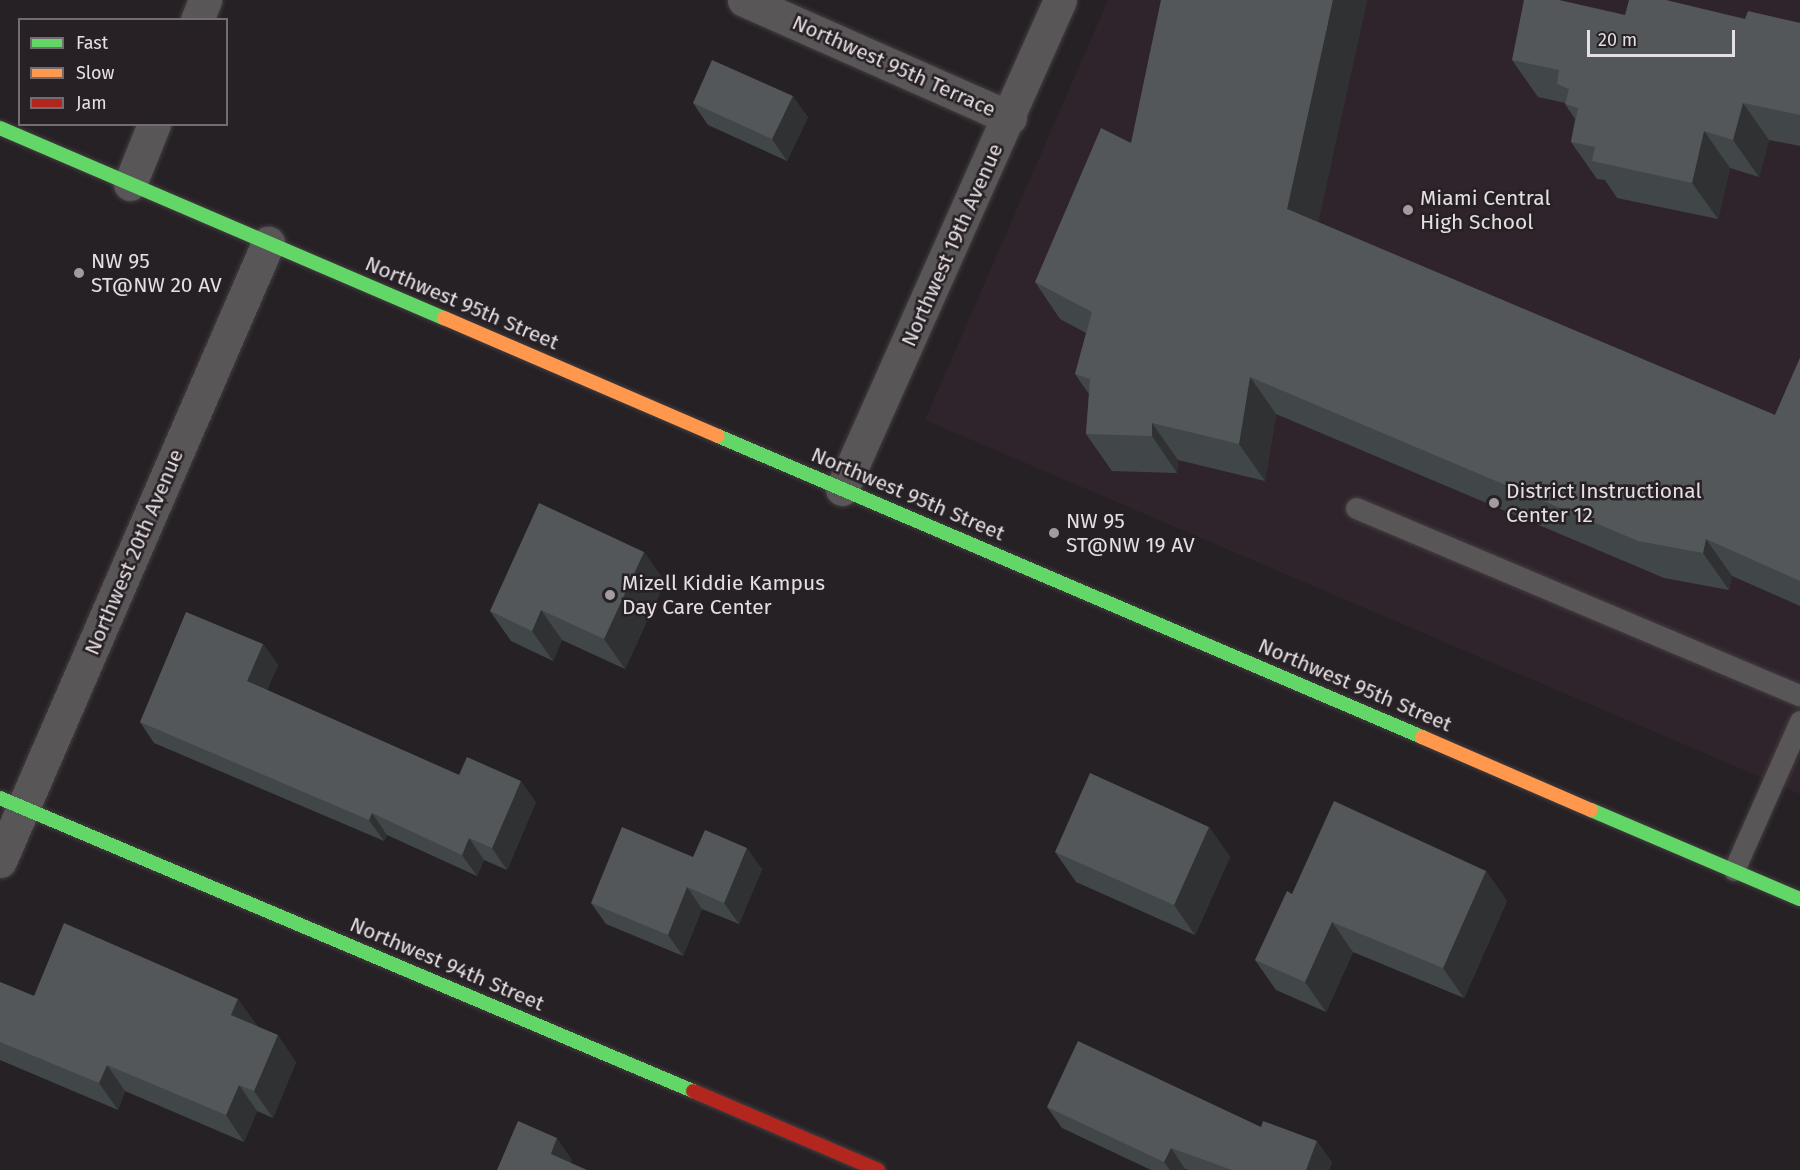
<!DOCTYPE html>
<style>
body{margin:0}
#map{position:relative;width:1800px;height:1170px;overflow:hidden;background:#262124;font-family:"Fira Sans",sans-serif}
div>[style]{position:absolute}
.built>*{inset:0;background:#30242c}
.roads{filter:drop-shadow(0 0 2px #423d40) drop-shadow(0 0 2px #423d40)}
.lane>*{height:21px;margin:-10.5px;padding:0 10.5px;transform-origin:10.5px;border-radius:10.5px;background:#595658}
.street>*{height:33px;margin:-16.5px;padding:0 16.5px;transform-origin:16.5px;border-radius:16.5px;background:#595658}
.fast>*{height:14px;margin:-7px;padding:0 7px;transform-origin:7px;border-radius:7px;background:#63d668}
.slow>*{height:14px;margin:-7px;padding:0 7px;transform-origin:7px;border-radius:7px;background:#ff974d}
.jam>*{height:14px;margin:-7px;padding:0 7px;transform-origin:7px;border-radius:7px;background:#b3261e}
.wall>*{inset:0;background:#414649}
.shaded-wall>*{inset:0;background:#2f3133}
.building>*{inset:0;background:#535759}
.dots>*{width:16px;height:16px;translate:-50% -50%;box-sizing:border-box;border:3px solid #272024;border-radius:50%}
span{translate:-50% -50%;white-space:nowrap;text-align:center;line-height:1.15;-webkit-text-stroke:5px #272024;paint-order:stroke}
.street-label{font-size:21px;color:#e4dfe2}
.poi-label{font-size:21px;color:#e4dfe2}
.left{translate:0 -50%;text-align:left}
.legend{position:absolute;left:18px;top:18px;width:210px;height:108px;box-sizing:border-box;background:#272024;border:2px solid #736c70;margin:0;padding:8px 10px;list-style:none;font-size:18px;color:#e4dfe2}
.legend li{display:flex;align-items:center;gap:12px;height:30px}
.legend b{width:30px;border:2px solid #736c70}
.scale{position:absolute;left:1587px;top:30px;width:148px;height:27px;box-sizing:border-box;border:3px solid #e4dfe2;border-top:0;padding-left:8px;font-size:18px;line-height:21px;white-space:nowrap;color:#e4dfe2;-webkit-text-stroke:4px #272024;paint-order:stroke}
</style>
<div id="map">
<div class="built">
<div style="clip-path:polygon(1108px 0,1800px 0,1800px 794px,925px 420px)"></div>
</div>
<div class="roads">
<div class="lane">
<div style="left:1356px;top:508px;width:482px;rotate:22.9deg"></div>
<div style="left:1734px;top:870px;width:163px;rotate:-66.1deg"></div>
</div>
<div class="street">
<div style="left:744px;top:0;width:291px;rotate:23.9deg"></div>
<div style="left:197px;top:20px;width:22px;rotate:-68deg"></div>
<div style="left:130px;top:184px;width:65px;rotate:-68.2deg"></div>
<div style="left:842px;top:489px;width:535px;rotate:-65.97deg"></div>
<div style="left:0;top:861px;width:674px;rotate:-66.56deg"></div>
</div>
<div class="fast">
<div style="left:0;top:128px;width:483px;rotate:23.2deg"></div>
<div style="left:718px;top:436px;width:766px;rotate:23.15deg"></div>
<div style="left:0;top:798px;width:752px;rotate:22.92deg"></div>
<div style="left:1591px;top:810px;width:227px;rotate:23.1deg"></div>
</div>
<div class="slow">
<div style="left:444px;top:318px;width:298px;rotate:23.3deg"></div>
<div style="left:1422px;top:737px;width:184px;rotate:23.4deg"></div>
</div>
<div class="jam">
<div style="left:693px;top:1091px;width:201px;rotate:23.1deg"></div>
</div>
</div>
<div class="wall">
<div style="clip-path:polygon(1367px 0,1318px 222px,1775px 415px,1800px 358px,1800px 606px,1732px 576px,1729px 590px,1664px 578px,1276px 414px,1265px 481px,1178px 460px,1177px 473px,1112px 471px,1086px 434px,1089px 394px,1075px 374px,1086px 333px,1060px 319px,1035px 282px,1131px 143px)"></div>
<div style="clip-path:polygon(1625px 15px,1745px 19px,1800px 23px,1800px 146px,1769px 140px,1759px 177px,1730px 168px,1718px 219px,1617px 198px,1605px 180px,1597px 179px,1571px 142px,1575px 119px,1565px 104px,1565px 103px,1538px 97px,1512px 60px)"></div>
<div style="clip-path:polygon(693px 103px,808px 117px,787px 161px,708px 125px)"></div>
<div style="clip-path:polygon(644px 552px,665px 582px,625px 669px,562px 640px,553px 661px,511px 641px,490px 611px)"></div>
<div style="clip-path:polygon(263px 644px,278px 665px,267px 690px,459px 775px,536px 802px,507px 870px,484px 860px,477px 876px,387px 835px,384px 841px,154px 743px,140px 722px)"></div>
<div style="clip-path:polygon(1209px 827px,1230px 857px,1195px 935px,1076px 882px,1055px 852px)"></div>
<div style="clip-path:polygon(693px 857px,762px 869px,739px 924px,702px 909px,683px 956px,606px 924px,591px 903px)"></div>
<div style="clip-path:polygon(1486px 871px,1507px 901px,1464px 998px,1353px 952px,1326px 1012px,1276px 990px,1255px 960px,1292px 894px)"></div>
<div style="clip-path:polygon(0 982px,34px 996px,257px 1025px,257px 1026px,296px 1062px,273px 1118px,257px 1111px,244px 1142px,125px 1091px,118px 1110px,0 1060px)"></div>
<div style="clip-path:polygon(1047px 1107px,1332px 1162px,1329px 1170px,1189px 1170px,1185px 1169px,1185px 1170px,1151px 1170px,1062px 1128px)"></div>
</div>
<div class="shaded-wall">
<div style="clip-path:polygon(1333px 0,1367px 0,1313px 246px,1287px 209px)"></div>
<div style="clip-path:polygon(793px 96px,808px 117px,787px 161px,772px 139px)"></div>
<div style="clip-path:polygon(1743px 103px,1769px 140px,1759px 177px,1733px 140px)"></div>
<div style="clip-path:polygon(1704px 131px,1730px 168px,1718px 219px,1692px 183px)"></div>
<div style="clip-path:polygon(1250px 377px,1276px 414px,1265px 481px,1239px 444px)"></div>
<div style="clip-path:polygon(1152px 423px,1178px 460px,1177px 473px,1152px 436px)"></div>
<div style="clip-path:polygon(1706px 539px,1732px 576px,1729px 590px,1703px 553px)"></div>
<div style="clip-path:polygon(644px 552px,665px 582px,625px 669px,604px 639px)"></div>
<div style="clip-path:polygon(541px 610px,562px 640px,553px 661px,532px 631px)"></div>
<div style="clip-path:polygon(263px 644px,278px 665px,262px 702px,247px 681px)"></div>
<div style="clip-path:polygon(521px 781px,536px 802px,507px 870px,492px 848px)"></div>
<div style="clip-path:polygon(372px 813px,387px 835px,384px 841px,369px 820px)"></div>
<div style="clip-path:polygon(1209px 827px,1230px 857px,1195px 935px,1174px 905px)"></div>
<div style="clip-path:polygon(469px 838px,484px 860px,477px 876px,462px 855px)"></div>
<div style="clip-path:polygon(747px 848px,762px 869px,739px 924px,724px 903px)"></div>
<div style="clip-path:polygon(1486px 871px,1507px 901px,1464px 998px,1443px 968px)"></div>
<div style="clip-path:polygon(687px 887px,702px 909px,683px 956px,668px 935px)"></div>
<div style="clip-path:polygon(1332px 922px,1353px 952px,1326px 1012px,1305px 982px)"></div>
<div style="clip-path:polygon(238px 999px,257px 1025px,249px 1042px,231px 1015px)"></div>
<div style="clip-path:polygon(278px 1035px,296px 1062px,273px 1118px,254px 1091px)"></div>
<div style="clip-path:polygon(107px 1065px,125px 1091px,118px 1110px,99px 1083px)"></div>
<div style="clip-path:polygon(239px 1085px,257px 1111px,244px 1142px,226px 1115px)"></div>
<div style="clip-path:polygon(557px 1138px,572px 1160px,568px 1170px,551px 1154px)"></div>
<div style="clip-path:polygon(1317px 1141px,1332px 1162px,1329px 1170px,1306px 1170px)"></div>
<div style="clip-path:polygon(1171px 1148px,1185px 1169px,1185px 1170px,1170px 1170px,1164px 1162px)"></div>
</div>
<div class="building">
<div style="clip-path:polygon(1161px 0,1333px 0,1287px 209px,1775px 415px,1800px 358px,1800px 581px,1706px 539px,1703px 553px,1638px 541px,1250px 377px,1239px 444px,1152px 423px,1152px 436px,1086px 434px,1090px 379px,1075px 374px,1092px 312px,1035px 282px,1101px 128px,1131px 143px)"></div>
<div style="clip-path:polygon(1524px 0,1559px 0,1625px 15px,1629px 0,1666px 0,1745px 19px,1748px 11px,1800px 23px,1800px 115px,1743px 103px,1733px 140px,1704px 131px,1692px 183px,1592px 161px,1595px 147px,1571px 142px,1578px 108px,1565px 104px,1569px 89px,1557px 84px,1559px 70px,1512px 60px)"></div>
<div style="clip-path:polygon(712px 60px,793px 96px,772px 139px,693px 103px)"></div>
<div style="clip-path:polygon(539px 503px,644px 552px,604px 639px,541px 610px,532px 631px,490px 611px)"></div>
<div style="clip-path:polygon(186px 612px,263px 644px,247px 681px,459px 775px,467px 757px,521px 781px,492px 848px,469px 838px,462px 855px,372px 813px,369px 820px,140px 722px)"></div>
<div style="clip-path:polygon(1090px 773px,1209px 827px,1174px 905px,1055px 852px)"></div>
<div style="clip-path:polygon(1334px 801px,1486px 871px,1443px 968px,1332px 922px,1305px 982px,1255px 960px,1287px 891px,1292px 894px)"></div>
<div style="clip-path:polygon(622px 827px,693px 857px,705px 830px,747px 848px,724px 903px,687px 887px,668px 935px,591px 903px)"></div>
<div style="clip-path:polygon(64px 923px,238px 999px,231px 1015px,278px 1035px,254px 1091px,239px 1085px,226px 1115px,107px 1065px,99px 1083px,0 1042px,0 982px,34px 996px)"></div>
<div style="clip-path:polygon(1078px 1041px,1261px 1127px,1263px 1121px,1317px 1141px,1306px 1170px,1232px 1170px,1171px 1148px,1164px 1162px,1047px 1107px)"></div>
<div style="clip-path:polygon(518px 1121px,557px 1138px,551px 1154px,587px 1170px,497px 1170px)"></div>
</div>
<div class="dots">
<div style="left:1408px;top:210px;background:#a29ca0"></div>
<div style="left:79px;top:273px;background:#a29ca0"></div>
<div style="left:1494px;top:503px;background:#a29ca0"></div>
<div style="left:1054px;top:533px;background:#a29ca0"></div>
<div style="left:610px;top:595px;background:#a29ca0"></div>
</div>
<div class="street-label">
<span style="left:894px;top:66px;rotate:24deg">Northwest 95th Terrace</span>
<span style="left:952px;top:245px;rotate:-66deg">Northwest 19th Avenue</span>
<span style="left:462px;top:303px;rotate:23deg">Northwest 95th Street</span>
<span style="left:908px;top:494px;rotate:23deg">Northwest 95th Street</span>
<span style="left:134px;top:552px;rotate:-67deg">Northwest 20th Avenue</span>
<span style="left:1355px;top:685px;rotate:23deg">Northwest 95th Street</span>
<span style="left:447px;top:964px;rotate:23deg">Northwest 94th Street</span>
</div>
<div class="poi-label">
<span class="left" style="left:1420px;top:210px">Miami Central<br>High School</span>
<span class="left" style="left:91px;top:273px">NW 95<br>ST@NW 20 AV</span>
<span class="left" style="left:1506px;top:503px">District Instructional<br>Center 12</span>
<span class="left" style="left:1066px;top:533px">NW 95<br>ST@NW 19 AV</span>
<span class="left" style="left:622px;top:595px">Mizell Kiddie Kampus<br>Day Care Center</span>
</div>
<ul class="legend">
<li><b style="height:8px;background:#63d668"></b>Fast</li>
<li><b style="height:8px;background:#ff974d"></b>Slow</li>
<li><b style="height:8px;background:#b3261e"></b>Jam</li>
</ul>
<div class="scale">20 m</div>
</div>
